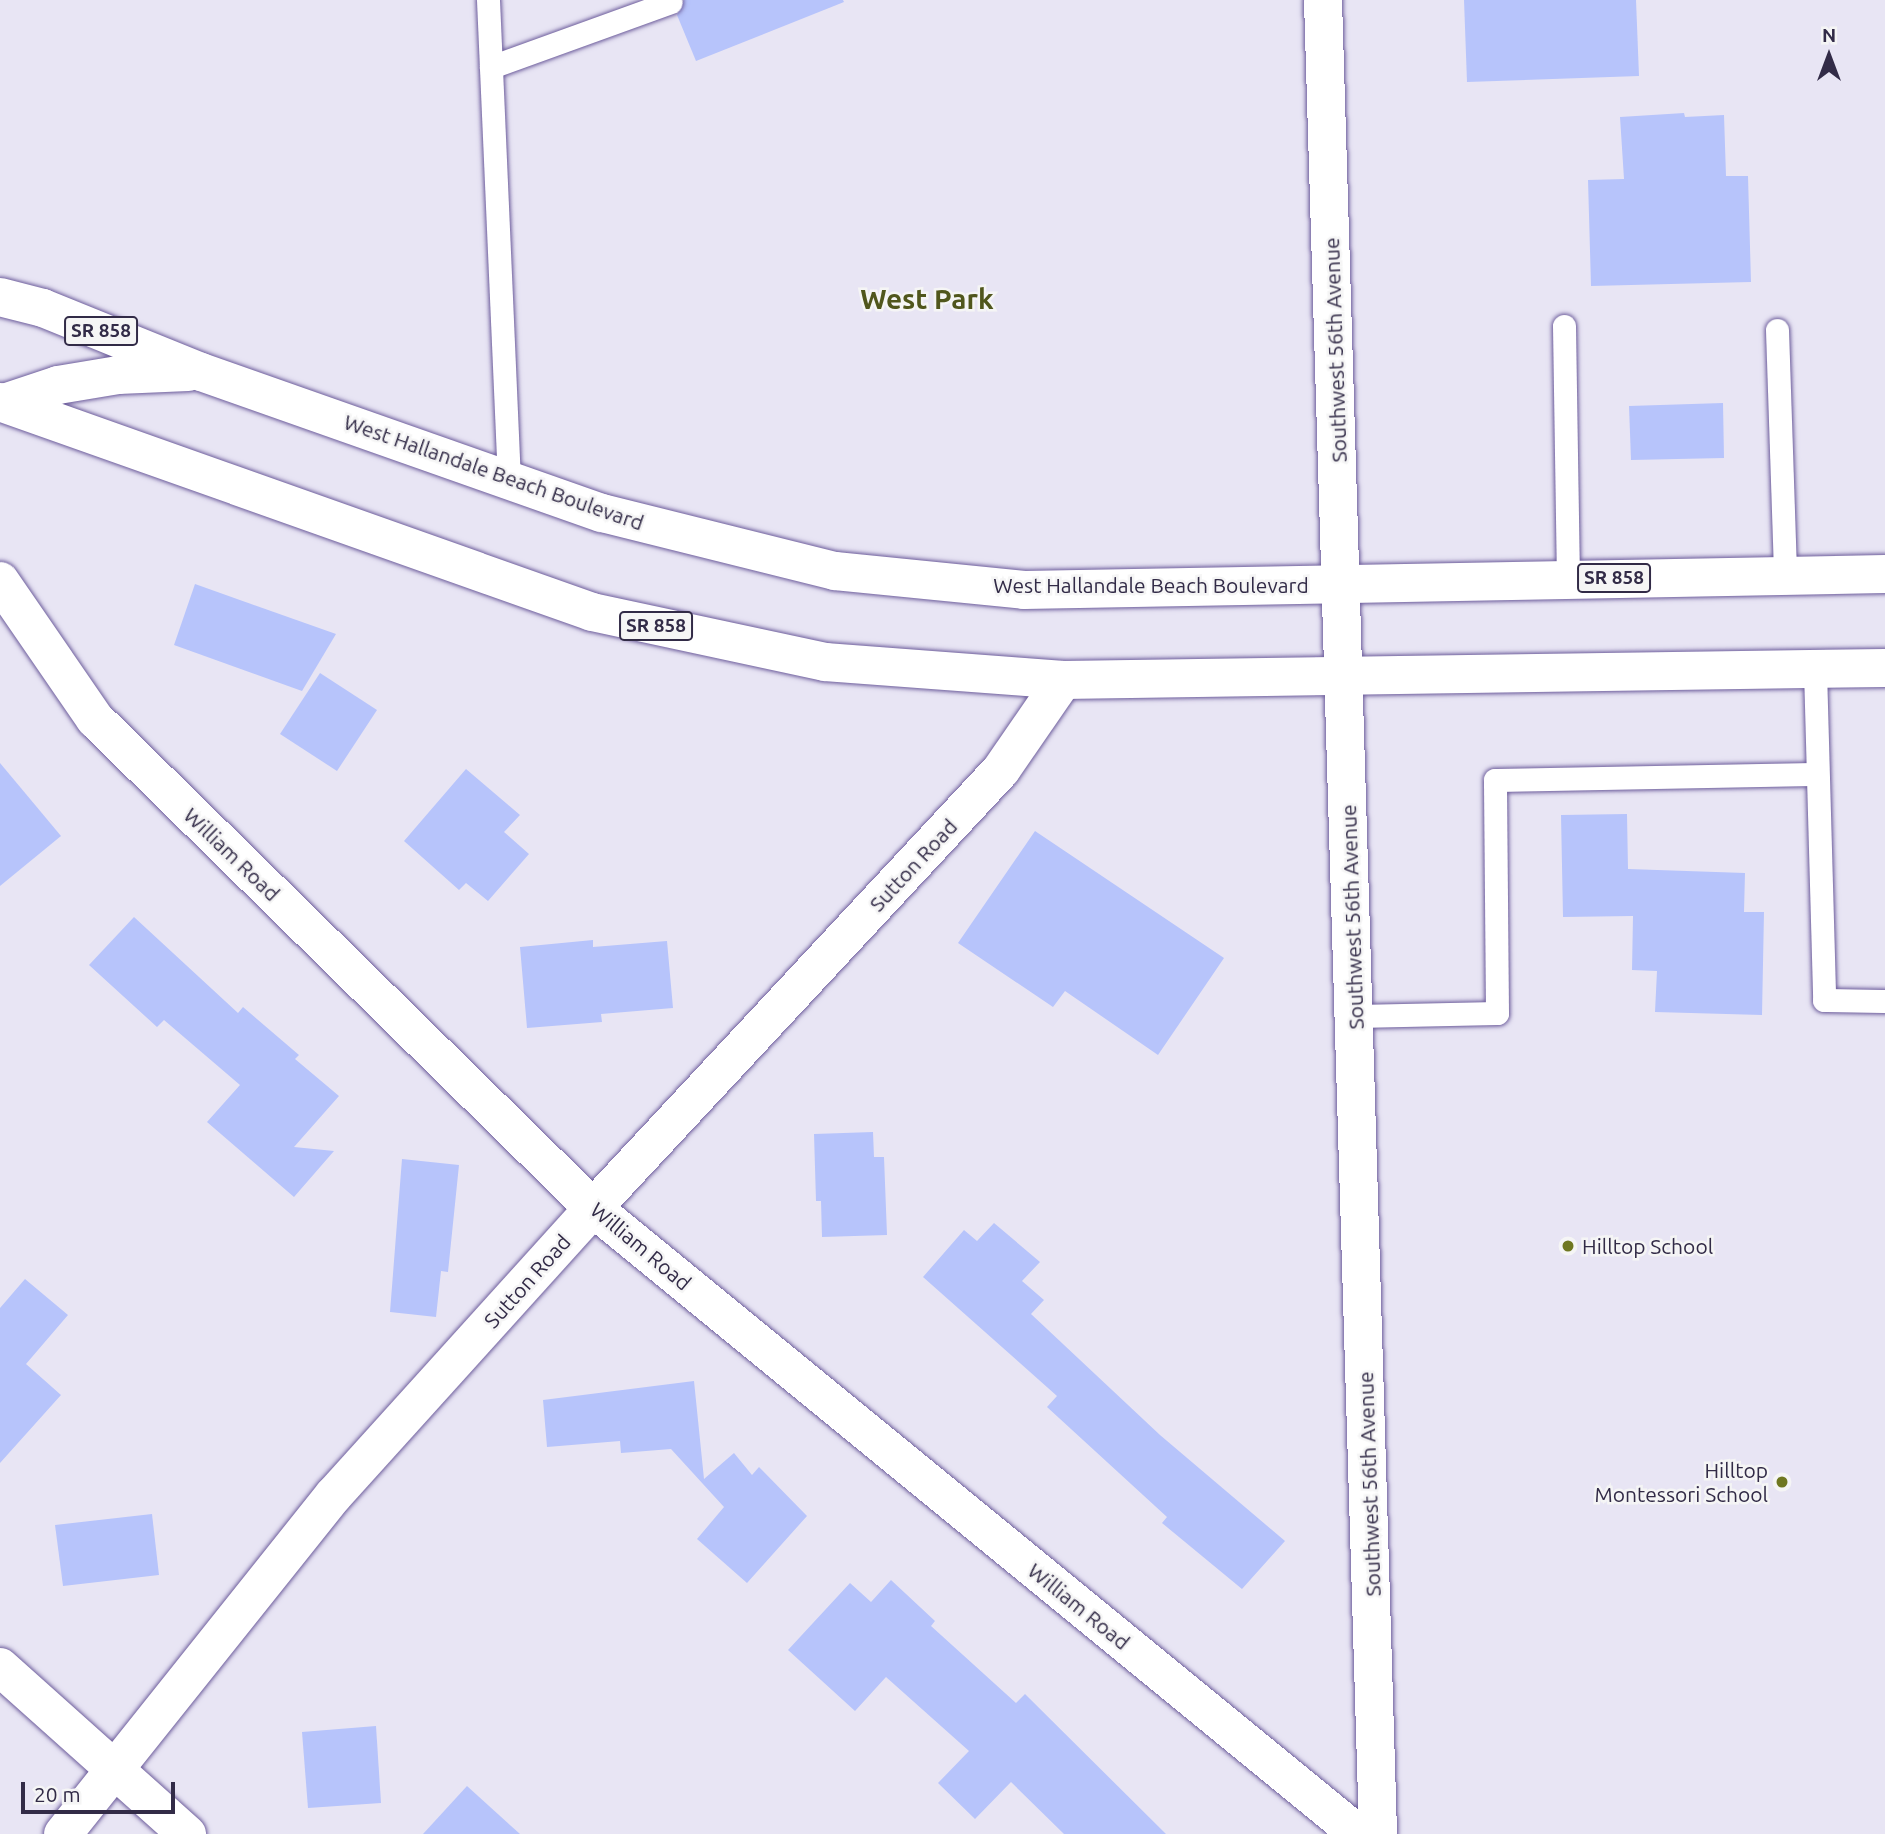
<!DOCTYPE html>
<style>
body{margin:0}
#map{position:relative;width:1885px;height:1834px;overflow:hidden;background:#e8e5f4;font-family:Ubuntu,sans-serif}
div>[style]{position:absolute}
.building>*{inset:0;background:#b7c4fb}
.roads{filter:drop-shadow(0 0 2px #6d5d9c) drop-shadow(0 0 2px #6d5d9c)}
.service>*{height:23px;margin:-11.5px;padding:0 11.5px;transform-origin:11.5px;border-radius:11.5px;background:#fff}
.minor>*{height:38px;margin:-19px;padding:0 19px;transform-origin:19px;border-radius:19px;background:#fff}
.tertiary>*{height:38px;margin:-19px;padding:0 19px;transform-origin:19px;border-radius:19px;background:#fff}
.primary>*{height:38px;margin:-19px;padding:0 19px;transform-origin:19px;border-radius:19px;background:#fff}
.dots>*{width:19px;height:19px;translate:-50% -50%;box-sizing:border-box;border:4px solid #f5f5f5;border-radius:50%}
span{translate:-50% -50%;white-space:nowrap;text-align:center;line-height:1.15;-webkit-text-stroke:5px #f5f5f5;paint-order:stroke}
.shield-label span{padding:2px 5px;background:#f5f5f5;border:2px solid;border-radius:5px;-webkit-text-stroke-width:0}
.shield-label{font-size:19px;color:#322b47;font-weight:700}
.street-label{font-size:21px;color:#322b47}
.poi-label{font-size:21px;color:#322b47}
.left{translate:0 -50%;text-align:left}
.right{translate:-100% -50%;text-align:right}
.district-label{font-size:28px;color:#50561c;font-weight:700}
.north{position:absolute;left:1794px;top:21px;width:70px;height:70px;-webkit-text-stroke:5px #f5f5f5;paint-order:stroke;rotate:0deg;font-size:19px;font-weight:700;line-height:28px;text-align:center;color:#322b47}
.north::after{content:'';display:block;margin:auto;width:24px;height:32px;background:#322b47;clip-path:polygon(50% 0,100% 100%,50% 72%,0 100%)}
.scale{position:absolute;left:21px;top:1782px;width:154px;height:32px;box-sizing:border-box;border:4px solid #322b47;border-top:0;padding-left:9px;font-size:21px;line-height:24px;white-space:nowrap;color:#322b47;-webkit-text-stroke:5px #f5f5f5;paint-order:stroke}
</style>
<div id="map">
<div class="building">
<div style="clip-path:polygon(684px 0,843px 0,844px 2px,696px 61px,677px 15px)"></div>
<div style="clip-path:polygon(1464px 0,1636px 0,1639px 76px,1467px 82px)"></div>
<div style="clip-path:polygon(1684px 113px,1685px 117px,1724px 115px,1726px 176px,1748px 176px,1751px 282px,1591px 286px,1588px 180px,1624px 179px,1620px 117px)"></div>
<div style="clip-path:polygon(1723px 403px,1724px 458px,1631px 460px,1629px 406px)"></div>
<div style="clip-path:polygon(195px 584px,336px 634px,302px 691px,174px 645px)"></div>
<div style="clip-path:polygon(320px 673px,377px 710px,337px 771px,280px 734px)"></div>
<div style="clip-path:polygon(0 763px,61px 836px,0 886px)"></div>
<div style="clip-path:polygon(466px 769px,520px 815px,504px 832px,529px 854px,488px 901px,466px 883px,459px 890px,404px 841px)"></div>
<div style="clip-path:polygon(1627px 814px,1628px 869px,1745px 873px,1744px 912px,1764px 912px,1762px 1015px,1655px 1012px,1657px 971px,1632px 970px,1633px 916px,1563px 917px,1561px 815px)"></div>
<div style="clip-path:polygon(1035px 831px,1224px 958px,1158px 1055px,1065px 991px,1053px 1007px,958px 943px)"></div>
<div style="clip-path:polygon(134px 917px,238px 1013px,243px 1007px,299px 1055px,295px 1059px,339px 1096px,294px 1147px,334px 1151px,294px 1197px,207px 1122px,240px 1085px,164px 1020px,157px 1027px,89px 965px)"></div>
<div style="clip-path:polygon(593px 940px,593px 947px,667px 941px,673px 1008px,601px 1014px,602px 1022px,527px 1028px,520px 947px)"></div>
<div style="clip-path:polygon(873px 1132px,874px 1157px,884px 1157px,887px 1235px,822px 1237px,821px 1201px,816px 1201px,814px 1134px)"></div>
<div style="clip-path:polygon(402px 1159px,459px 1165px,448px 1272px,441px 1271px,436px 1317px,390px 1312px)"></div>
<div style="clip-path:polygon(994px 1223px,1040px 1262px,1022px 1281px,1044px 1300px,1031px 1314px,1160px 1435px,1285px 1541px,1242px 1589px,1162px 1523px,1167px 1517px,1047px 1407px,1057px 1396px,923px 1277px,964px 1230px,977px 1241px)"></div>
<div style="clip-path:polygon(25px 1279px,68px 1315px,26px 1364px,61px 1395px,0 1463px,0 1308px)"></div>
<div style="clip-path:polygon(694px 1381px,704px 1479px,734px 1453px,752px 1475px,759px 1467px,807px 1516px,747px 1583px,697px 1539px,724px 1507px,671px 1449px,621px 1453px,620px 1441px,547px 1447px,543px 1400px)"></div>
<div style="clip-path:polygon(152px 1514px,159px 1575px,63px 1586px,55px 1525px)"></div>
<div style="clip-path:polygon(891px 1580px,935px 1621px,931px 1626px,1016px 1703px,1025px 1694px,1166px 1834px,1064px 1834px,1011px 1782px,975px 1819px,938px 1783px,969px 1751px,886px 1677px,855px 1711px,788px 1650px,850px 1583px,871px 1602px)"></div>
<div style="clip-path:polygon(376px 1726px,381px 1803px,308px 1808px,302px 1732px)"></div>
<div style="clip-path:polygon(467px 1786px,520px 1834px,423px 1834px)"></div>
</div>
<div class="roads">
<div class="service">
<div style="left:488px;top:0;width:480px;rotate:87.5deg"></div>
<div style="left:491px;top:67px;width:191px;rotate:-19.9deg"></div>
<div style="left:1564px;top:326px;width:253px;rotate:89.1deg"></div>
<div style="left:1777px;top:330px;width:245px;rotate:88.1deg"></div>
<div style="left:1815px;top:670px;width:330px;rotate:88.4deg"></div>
<div style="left:1824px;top:1000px;width:61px;rotate:0.9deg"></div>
<div style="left:1356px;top:1016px;width:141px;rotate:-1.2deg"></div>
<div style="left:1497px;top:1013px;width:233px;rotate:-90.5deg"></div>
<div style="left:1495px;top:780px;width:320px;rotate:-1.1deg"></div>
</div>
<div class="minor">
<div style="left:0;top:581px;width:168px;rotate:55.5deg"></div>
<div style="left:95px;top:719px;width:698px;rotate:44.48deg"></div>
<div style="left:593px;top:1208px;width:988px;rotate:39.29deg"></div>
<div style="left:0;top:1667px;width:251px;rotate:41.8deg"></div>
<div style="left:63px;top:1834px;width:434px;rotate:-51.4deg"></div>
<div style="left:334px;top:1495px;width:387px;rotate:-47.9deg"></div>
<div style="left:593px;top:1208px;width:599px;rotate:-47.03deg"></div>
<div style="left:1001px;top:770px;width:109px;rotate:-55.4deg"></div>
</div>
<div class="tertiary">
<div style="left:1323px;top:0;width:1835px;rotate:88.28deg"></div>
</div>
<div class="primary">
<div style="left:0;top:297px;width:44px;rotate:14.3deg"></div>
<div style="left:43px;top:308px;width:170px;rotate:22.1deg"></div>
<div style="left:201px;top:372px;width:425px;rotate:19.4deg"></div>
<div style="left:602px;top:513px;width:240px;rotate:14deg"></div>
<div style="left:835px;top:571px;width:190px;rotate:5.7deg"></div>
<div style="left:1024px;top:590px;width:861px;rotate:-1.06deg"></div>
<div style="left:0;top:402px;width:628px;rotate:19.53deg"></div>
<div style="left:592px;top:612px;width:238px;rotate:12.1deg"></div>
<div style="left:825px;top:662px;width:239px;rotate:4.3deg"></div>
<div style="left:1063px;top:680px;width:822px;rotate:-0.84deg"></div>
<div style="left:4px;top:403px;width:57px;rotate:-18.4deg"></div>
<div style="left:58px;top:385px;width:61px;rotate:-9.5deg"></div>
<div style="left:118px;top:375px;width:70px;rotate:-2.5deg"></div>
</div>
</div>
<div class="dots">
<div style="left:1568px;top:1246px;background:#6f7720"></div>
<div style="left:1782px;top:1482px;background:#6f7720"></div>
</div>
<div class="shield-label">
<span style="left:101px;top:331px">SR 858</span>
<span style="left:1614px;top:578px">SR 858</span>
<span style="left:656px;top:626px">SR 858</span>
</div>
<div class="street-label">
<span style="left:1335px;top:350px;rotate:-92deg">Southwest 56th Avenue</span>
<span style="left:494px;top:472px;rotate:19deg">West Hallandale Beach Boulevard</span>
<span style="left:1151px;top:585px">West Hallandale Beach Boulevard</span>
<span style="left:232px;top:854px;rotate:44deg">William Road</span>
<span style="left:913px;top:865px;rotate:-47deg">Sutton Road</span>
<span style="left:1352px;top:917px;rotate:-92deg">Southwest 56th Avenue</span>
<span style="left:641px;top:1246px;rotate:40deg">William Road</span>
<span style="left:527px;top:1281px;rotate:-48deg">Sutton Road</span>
<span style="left:1369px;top:1484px;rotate:-92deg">Southwest 56th Avenue</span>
<span style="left:1079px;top:1606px;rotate:39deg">William Road</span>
</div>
<div class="poi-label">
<span class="left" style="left:1582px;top:1246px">Hilltop School</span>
<span class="right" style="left:1768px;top:1482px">Hilltop<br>Montessori School</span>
</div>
<div class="district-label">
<span style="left:927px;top:299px">West Park</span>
</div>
<div class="north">N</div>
<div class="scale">20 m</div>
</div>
